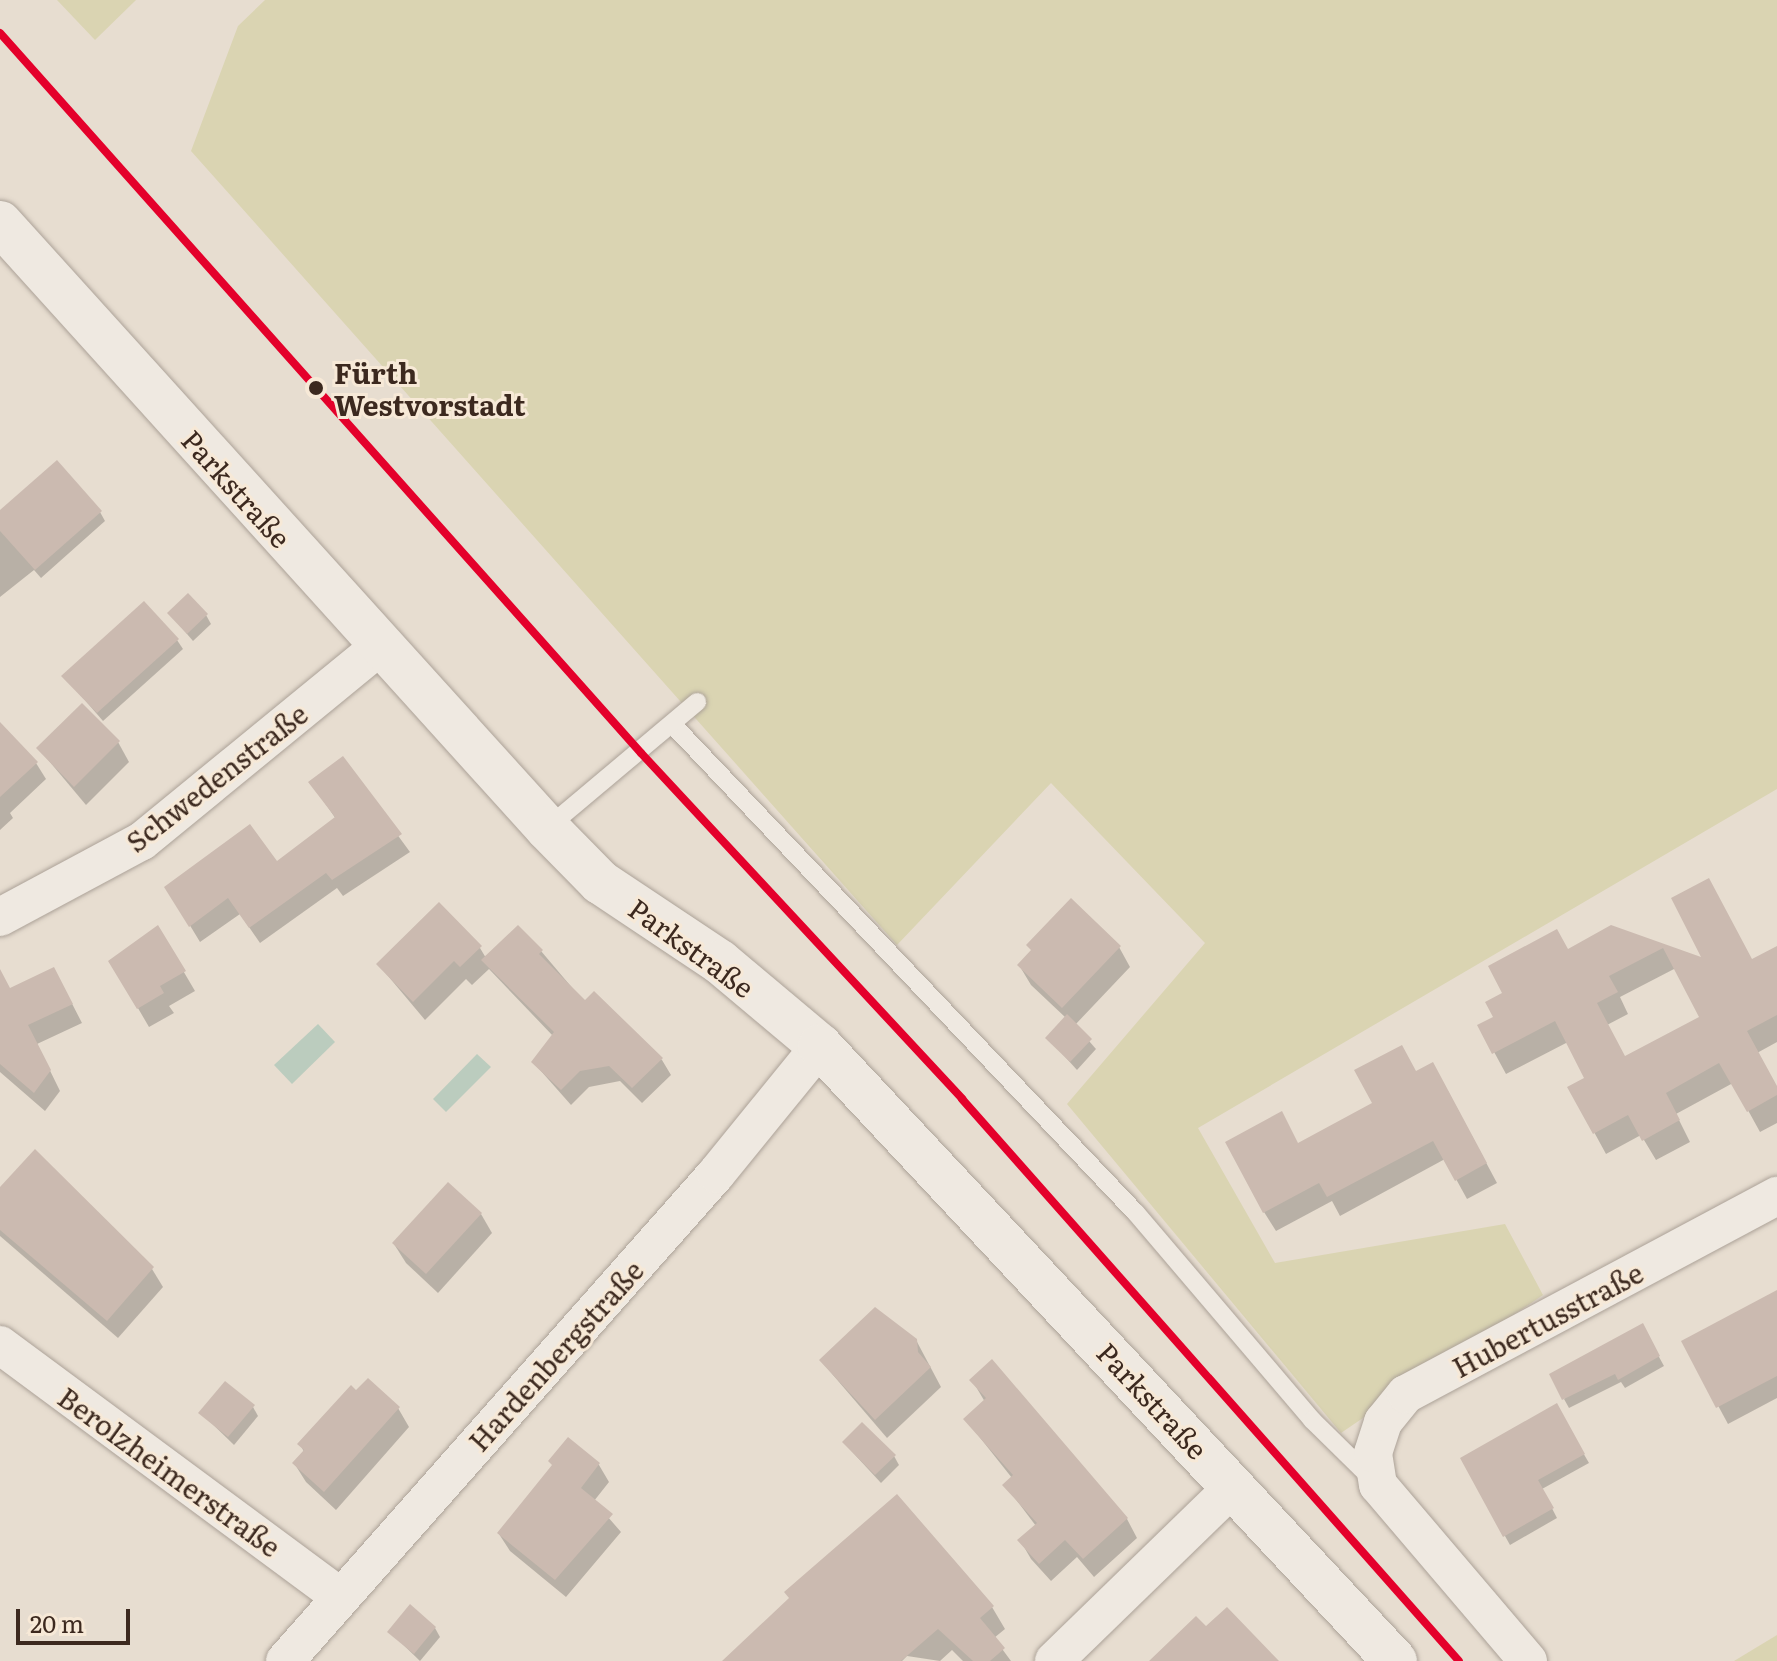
<!DOCTYPE html>
<meta charset="utf-8">
<style>
body{margin:0}
#map{position:relative;width:1777px;height:1661px;overflow:hidden;background:#e7ddd0;font-family:Literata,serif}
div>[style]{position:absolute}
.green>*{inset:0;background:#dad4b2}
.water>*{inset:0;background:#bbccbe}
.shadow>*{inset:0;background:#0003}
.building>*{inset:0;background:#cbbab0}
.roads{filter:drop-shadow(0 0 2px #aca298) drop-shadow(0 0 2px #aca298)}
.service>*{height:18px;margin:-9px;padding:0 9px;transform-origin:9px;border-radius:9px;background:#efe9e1}
.minor>*{height:38px;margin:-19px;padding:0 19px;transform-origin:19px;border-radius:19px;background:#efe9e1}
.tertiary>*{height:44px;margin:-22px;padding:0 22px;transform-origin:22px;border-radius:22px;background:#efe9e1}
.rail-1>*{height:8px;margin:-4px;padding:0 4px;transform-origin:4px;border-radius:4px;background:#e4002b}
.dots>*{width:22px;height:22px;translate:-50% -50%;box-sizing:border-box;border:4px solid #f7e9d7;border-radius:50%}
span{translate:-50% -50%;white-space:nowrap;text-align:center;line-height:1.15;-webkit-text-stroke:6px #f7e9d7;paint-order:stroke}
.stop-label{font-size:28px;color:#3c291f;font-weight:700}
.left{translate:0 -50%;text-align:left}
.street-label{font-size:28px;color:#3c291f}
.scale{position:absolute;left:16px;top:1609px;width:114px;height:36px;box-sizing:border-box;border:4px solid #3c291f;border-top:0;padding-left:10px;font-size:24px;line-height:28px;white-space:nowrap;color:#3c291f;-webkit-text-stroke:6px #f7e9d7;paint-order:stroke}
</style>
<div id="map">
<div class="green">
<div style="clip-path:polygon(57px 0,136px 0,95px 40px)"></div>
<div style="clip-path:polygon(265px 0,1777px 0,1777px 789px,1198px 1128px,1275px 1263px,1505px 1224px,1543px 1295px,1341px 1433px,1067px 1104px,1205px 943px,1051px 783px,897px 945px,191px 151px,238px 26px)"></div>
<div style="clip-path:polygon(1777px 1635px,1777px 1661px,1734px 1661px)"></div>
</div>
<div class="water">
<div style="clip-path:polygon(318px 1024px,335px 1042px,292px 1084px,274px 1065px)"></div>
<div style="clip-path:polygon(477px 1054px,491px 1067px,446px 1112px,433px 1099px)"></div>
</div>
<div class="shadow">
<div style="clip-path:polygon(100px 512px,105px 521px,41px 578px,34px 570px,0 597px,0 513px)"></div>
<div style="clip-path:polygon(169px 613px,206px 615px,211px 624px,193px 641px)"></div>
<div style="clip-path:polygon(177px 640px,183px 649px,103px 721px,64px 676px)"></div>
<div style="clip-path:polygon(0 742px,36px 763px,46px 779px,10px 813px,13px 818px,0 830px)"></div>
<div style="clip-path:polygon(118px 742px,129px 762px,86px 805px,39px 749px)"></div>
<div style="clip-path:polygon(342px 759px,410px 852px,343px 896px,337px 888px,260px 943px,240px 914px,200px 942px,177px 904px,276px 864px,336px 819px,311px 783px)"></div>
<div style="clip-path:polygon(evenodd,1611px 927px,1705px 960px,1752px 962px,1777px 948px,1777px 1042px,1757px 1053px,1777px 1089px,1777px 1123px,1760px 1132px,1733px 1083px,1676px 1114px,1690px 1142px,1656px 1160px,1641px 1135px,1606px 1154px,1570px 1088px,1587px 1079px,1568px 1042px,1506px 1074px,1480px 1026px,1496px 1018px,1568px 951px,1611px 927px,1676px 968px,1702px 1017px,1625px 1058px,1607px 1025px,1628px 1014px,1620px 997px,1676px 968px)"></div>
<div style="clip-path:polygon(158px 928px,195px 991px,169px 1006px,174px 1013px,149px 1027px,111px 962px)"></div>
<div style="clip-path:polygon(1119px 947px,1130px 967px,1075px 1025px,1096px 1049px,1077px 1070px,1048px 1038px,1066px 1018px,1031px 985px,1019px 965px)"></div>
<div style="clip-path:polygon(480px 948px,486px 958px,541px 951px,585px 1003px,594px 994px,662px 1060px,671px 1075px,642px 1103px,620px 1081px,589px 1087px,571px 1105px,533px 1062px,553px 1036px,489px 969px,472px 985px,466px 979px,425px 1020px,378px 964px)"></div>
<div style="clip-path:polygon(64px 988px,82px 1023px,37px 1044px,60px 1091px,45px 1111px,0 1072px,0 989px)"></div>
<div style="clip-path:polygon(1416px 1074px,1444px 1084px,1497px 1183px,1467px 1199px,1445px 1159px,1340px 1216px,1332px 1201px,1276px 1231px,1264px 1212px,1299px 1146px,1375px 1104px)"></div>
<div style="clip-path:polygon(0 1189px,152px 1269px,163px 1287px,118px 1338px,0 1236px)"></div>
<div style="clip-path:polygon(481px 1214px,492px 1233px,438px 1293px,406px 1263px,394px 1244px)"></div>
<div style="clip-path:polygon(1777px 1292px,1777px 1398px,1728px 1424px,1683px 1341px)"></div>
<div style="clip-path:polygon(1642px 1326px,1664px 1366px,1625px 1388px,1621px 1382px,1569px 1408px,1564px 1399px)"></div>
<div style="clip-path:polygon(916px 1340px,941px 1387px,887px 1438px,821px 1361px)"></div>
<div style="clip-path:polygon(972px 1380px,1127px 1519px,1137px 1538px,1094px 1577px,1077px 1557px,1051px 1581px,1031px 1559px,1020px 1540px,1036px 1526px,1005px 1485px,1012px 1478px,966px 1420px,985px 1402px)"></div>
<div style="clip-path:polygon(1556px 1406px,1589px 1463px,1542px 1489px,1557px 1518px,1510px 1545px,1462px 1459px)"></div>
<div style="clip-path:polygon(253px 1407px,258px 1416px,234px 1445px,201px 1413px)"></div>
<div style="clip-path:polygon(398px 1408px,409px 1427px,336px 1510px,306px 1482px,294px 1463px,304px 1452px,300px 1444px)"></div>
<div style="clip-path:polygon(568px 1440px,599px 1465px,609px 1482px,594px 1501px,621px 1532px,566px 1597px,510px 1551px,499px 1534px,553px 1467px)"></div>
<div style="clip-path:polygon(844px 1443px,894px 1456px,899px 1465px,881px 1483px)"></div>
<div style="clip-path:polygon(992px 1607px,1005px 1629px,994px 1638px,1011px 1661px,963px 1661px,952px 1650px,940px 1661px,907px 1656px,902px 1661px,738px 1661px)"></div>
<div style="clip-path:polygon(435px 1628px,440px 1637px,420px 1661px,390px 1632px)"></div>
</div>
<div class="building">
<div style="clip-path:polygon(57px 460px,102px 511px,35px 570px,0 531px,0 510px)"></div>
<div style="clip-path:polygon(188px 593px,208px 614px,187px 634px,167px 613px)"></div>
<div style="clip-path:polygon(144px 601px,179px 639px,97px 713px,61px 676px)"></div>
<div style="clip-path:polygon(82px 703px,120px 741px,74px 787px,36px 748px)"></div>
<div style="clip-path:polygon(0 722px,38px 762px,0 797px)"></div>
<div style="clip-path:polygon(343px 756px,402px 834px,332px 880px,326px 873px,249px 928px,228px 898px,189px 927px,164px 887px,250px 824px,277px 861px,335px 817px,308px 782px)"></div>
<div style="clip-path:polygon(evenodd,1709px 878px,1752px 959px,1777px 946px,1777px 1015px,1747px 1031px,1777px 1086px,1777px 1095px,1747px 1112px,1719px 1063px,1666px 1093px,1680px 1120px,1642px 1141px,1628px 1115px,1593px 1134px,1567px 1087px,1584px 1078px,1555px 1021px,1492px 1054px,1477px 1025px,1493px 1017px,1485px 1002px,1502px 993px,1488px 966px,1557px 929px,1568px 949px,1611px 925px,1701px 957px,1671px 898px,1709px 878px,1663px 948px,1699px 1017px,1625px 1056px,1597px 1003px,1618px 992px,1609px 976px,1663px 948px)"></div>
<div style="clip-path:polygon(1071px 898px,1121px 946px,1062px 1008px,1017px 965px,1031px 950px,1026px 945px)"></div>
<div style="clip-path:polygon(439px 902px,482px 946px,460px 967px,454px 961px,413px 1002px,376px 964px)"></div>
<div style="clip-path:polygon(158px 925px,186px 971px,160px 986px,164px 993px,137px 1009px,108px 961px)"></div>
<div style="clip-path:polygon(518px 925px,543px 950px,539px 954px,585px 1000px,594px 991px,663px 1058px,632px 1088px,609px 1066px,580px 1071px,561px 1090px,531px 1062px,554px 1032px,481px 960px)"></div>
<div style="clip-path:polygon(54px 967px,73px 1004px,28px 1025px,51px 1070px,34px 1093px,0 1064px,0 969px,10px 988px)"></div>
<div style="clip-path:polygon(1067px 1014px,1092px 1039px,1070px 1062px,1045px 1038px)"></div>
<div style="clip-path:polygon(1402px 1045px,1416px 1071px,1433px 1062px,1487px 1163px,1455px 1181px,1433px 1141px,1327px 1197px,1319px 1183px,1263px 1213px,1225px 1142px,1282px 1111px,1298px 1143px,1372px 1103px,1354px 1070px)"></div>
<div style="clip-path:polygon(35px 1149px,154px 1267px,107px 1321px,0 1230px,0 1187px)"></div>
<div style="clip-path:polygon(448px 1182px,482px 1213px,426px 1274px,392px 1243px)"></div>
<div style="clip-path:polygon(1777px 1290px,1777px 1376px,1716px 1408px,1681px 1341px)"></div>
<div style="clip-path:polygon(875px 1307px,917px 1339px,918px 1352px,931px 1367px,875px 1420px,819px 1360px)"></div>
<div style="clip-path:polygon(1643px 1323px,1660px 1356px,1618px 1380px,1615px 1374px,1562px 1400px,1549px 1374px)"></div>
<div style="clip-path:polygon(992px 1359px,1128px 1518px,1083px 1559px,1065px 1540px,1039px 1564px,1017px 1540px,1037px 1523px,1002px 1485px,1013px 1475px,963px 1419px,986px 1398px,969px 1380px)"></div>
<div style="clip-path:polygon(368px 1378px,400px 1407px,324px 1492px,292px 1463px,304px 1450px,297px 1444px,351px 1385px,356px 1390px)"></div>
<div style="clip-path:polygon(225px 1381px,255px 1405px,228px 1437px,198px 1413px)"></div>
<div style="clip-path:polygon(1557px 1403px,1585px 1454px,1538px 1480px,1554px 1508px,1503px 1537px,1460px 1458px)"></div>
<div style="clip-path:polygon(862px 1422px,896px 1455px,875px 1475px,842px 1442px)"></div>
<div style="clip-path:polygon(568px 1437px,600px 1463px,581px 1488px,613px 1514px,555px 1580px,497px 1533px,552px 1465px,548px 1461px)"></div>
<div style="clip-path:polygon(897px 1494px,994px 1606px,980px 1618px,1005px 1648px,990px 1661px,973px 1661px,938px 1629px,901px 1661px,722px 1661px,789px 1598px,784px 1592px)"></div>
<div style="clip-path:polygon(410px 1604px,436px 1627px,414px 1654px,387px 1632px)"></div>
<div style="clip-path:polygon(1227px 1607px,1279px 1661px,1149px 1661px,1196px 1616px,1206px 1626px)"></div>
</div>
<div class="roads">
<div class="service">
<div style="left:673px;top:725px;width:673px;rotate:46.51deg"></div>
<div style="left:1136px;top:1213px;width:272px;rotate:49.6deg"></div>
<div style="left:1312px;top:1420px;width:84px;rotate:44.5deg"></div>
<div style="left:547px;top:828px;width:196px;rotate:-40deg"></div>
</div>
<div class="minor">
<div style="left:0;top:917px;width:161px;rotate:-28.2deg"></div>
<div style="left:142px;top:841px;width:308px;rotate:-39.3deg"></div>
<div style="left:0;top:1345px;width:423px;rotate:36.5deg"></div>
<div style="left:285px;top:1661px;width:650px;rotate:-48.49deg"></div>
<div style="left:716px;top:1174px;width:165px;rotate:-50.9deg"></div>
<div style="left:1054px;top:1661px;width:251px;rotate:-44.2deg"></div>
<div style="left:1528px;top:1661px;width:231px;rotate:-130.4deg"></div>
<div style="left:1378px;top:1485px;width:32px;rotate:-99deg"></div>
<div style="left:1373px;top:1453px;width:33px;rotate:-72deg"></div>
<div style="left:1383px;top:1422px;width:36px;rotate:-51deg"></div>
<div style="left:1406px;top:1394px;width:421px;rotate:-28.1deg"></div>
</div>
<div class="tertiary">
<div style="left:0;top:223px;width:816px;rotate:47.88deg"></div>
<div style="left:547px;top:828px;width:76px;rotate:45.5deg"></div>
<div style="left:600px;top:882px;width:144px;rotate:33.7deg"></div>
<div style="left:720px;top:962px;width:131px;rotate:40deg"></div>
<div style="left:820px;top:1046px;width:842px;rotate:46.93deg"></div>
</div>
</div>
<div class="rail-1">
<div style="left:0;top:33px;width:964px;rotate:48.32deg"></div>
<div style="left:641px;top:753px;width:472px;rotate:47.1deg"></div>
<div style="left:962px;top:1099px;width:750px;rotate:48.51deg"></div>
</div>
<div class="dots">
<div style="left:316px;top:388px;background:#3c291f"></div>
</div>
<div class="stop-label">
<span class="left" style="left:334px;top:388px">Fürth<br>Westvorstadt</span>
</div>
<div class="street-label">
<span style="left:237px;top:488px;rotate:48deg">Parkstraße</span>
<span style="left:216px;top:777px;rotate:-38deg">Schwedenstraße</span>
<span style="left:692px;top:947px;rotate:36deg">Parkstraße</span>
<span style="left:1547px;top:1319px;rotate:-28deg">Hubertusstraße</span>
<span style="left:555px;top:1355px;rotate:-48deg">Hardenbergstraße</span>
<span style="left:1153px;top:1400px;rotate:47deg">Parkstraße</span>
<span style="left:170px;top:1471px;rotate:36deg">Berolzheimerstraße</span>
</div>
<div class="scale">20 m</div>
</div>
